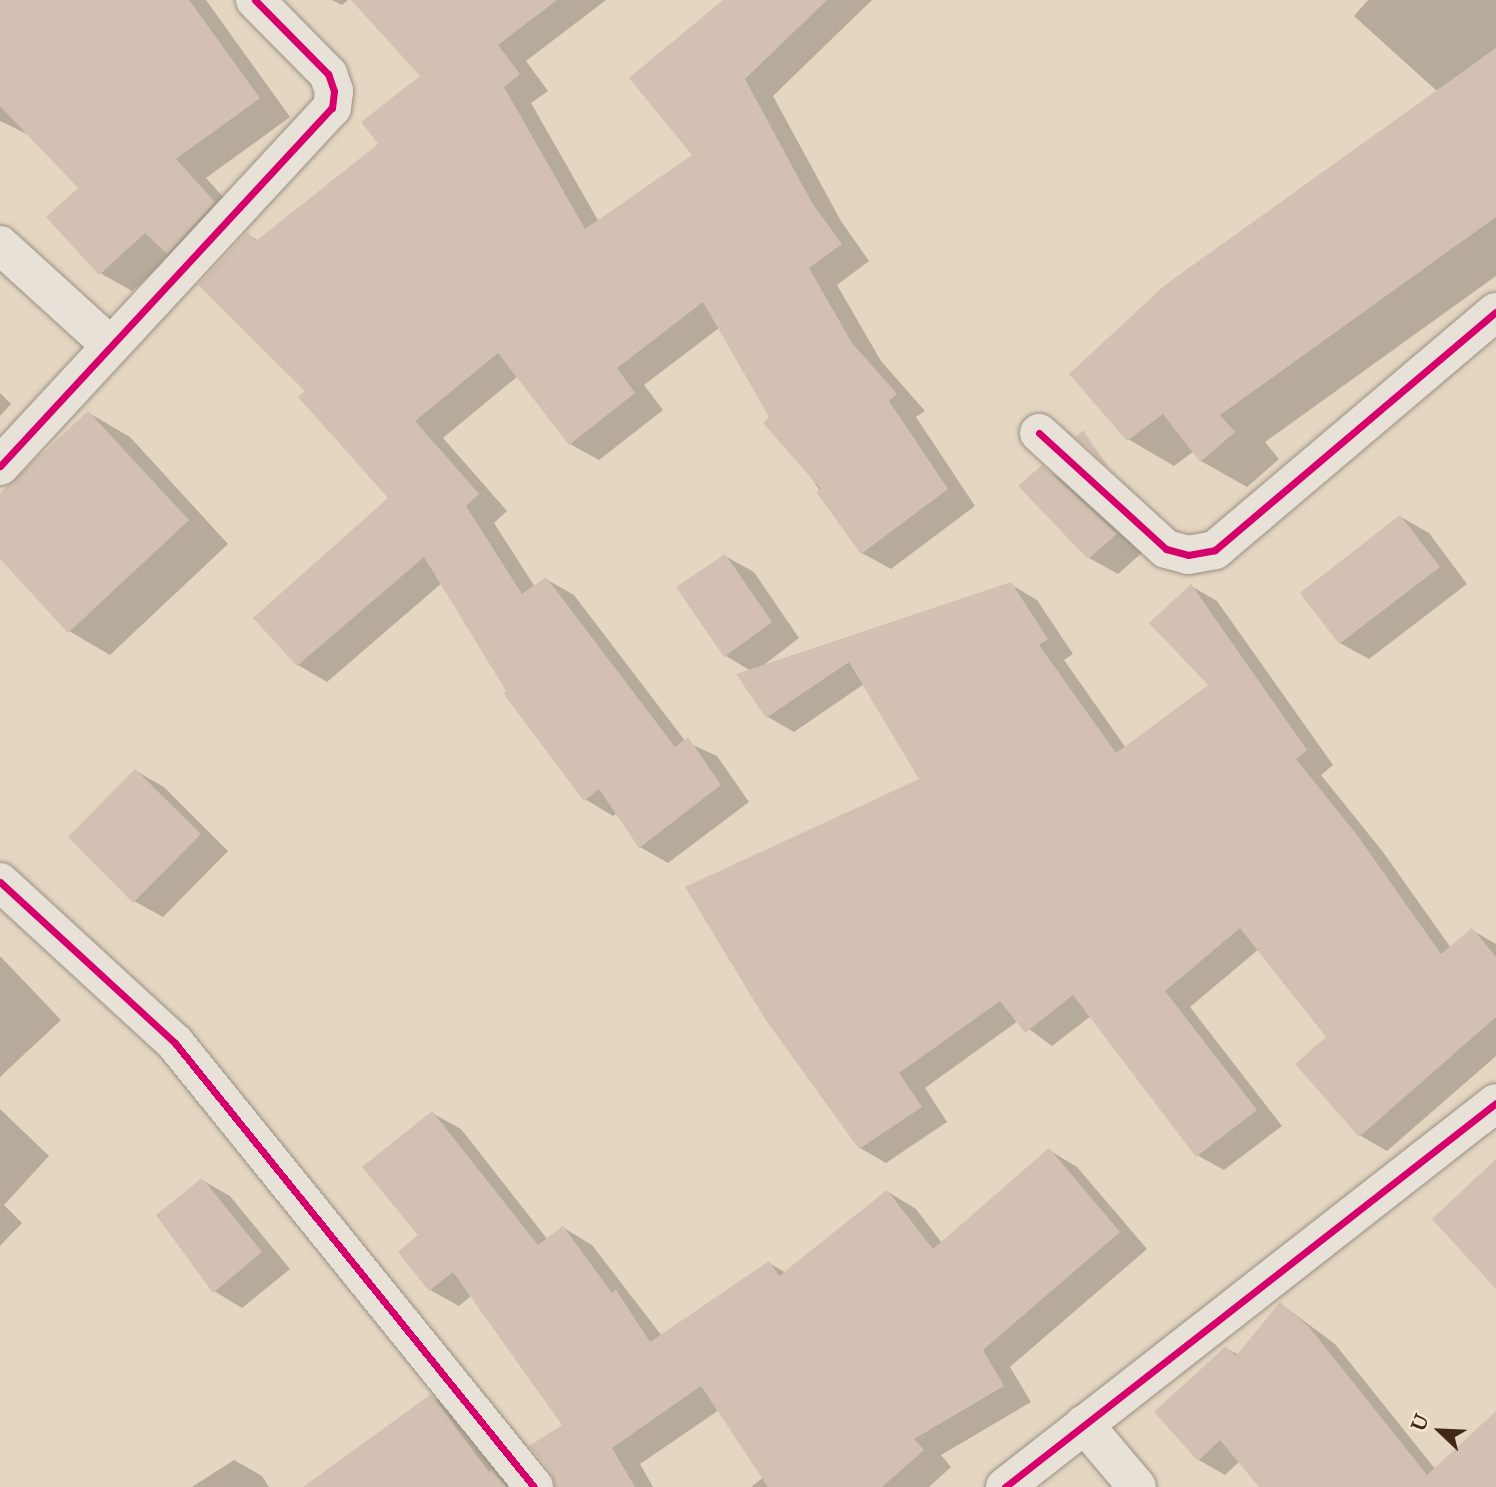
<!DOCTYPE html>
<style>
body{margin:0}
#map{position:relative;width:1496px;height:1487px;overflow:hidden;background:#e4d6c1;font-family:"IM FELL Double Pica",serif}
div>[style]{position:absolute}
.shadow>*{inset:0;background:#0003}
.building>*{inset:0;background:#d3c0b2}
.roads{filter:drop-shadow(0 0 2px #9a8f81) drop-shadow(0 0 2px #9a8f81)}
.street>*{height:38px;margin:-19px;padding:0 19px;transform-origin:19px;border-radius:19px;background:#e8e1d7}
.cycleway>*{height:7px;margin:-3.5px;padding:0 3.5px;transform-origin:3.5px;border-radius:3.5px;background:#d6006c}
span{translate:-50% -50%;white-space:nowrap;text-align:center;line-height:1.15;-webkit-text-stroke:6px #f7e6cd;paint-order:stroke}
.north{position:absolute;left:1405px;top:1396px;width:70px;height:70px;-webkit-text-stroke:5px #f7e6cd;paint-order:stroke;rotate:293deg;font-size:19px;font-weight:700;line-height:28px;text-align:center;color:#412816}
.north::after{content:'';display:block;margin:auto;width:24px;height:32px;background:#412816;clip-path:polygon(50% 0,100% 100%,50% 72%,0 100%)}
</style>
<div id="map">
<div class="shadow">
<div style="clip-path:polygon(0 0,206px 0,290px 117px,206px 178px,245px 221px,172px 255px,132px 291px,100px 273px,80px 188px,31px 136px,0 121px)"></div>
<div style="clip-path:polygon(332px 0,348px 0,342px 5px)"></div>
<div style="clip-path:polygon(353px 0,606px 0,526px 61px,548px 91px,531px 103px,599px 222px,695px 155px,741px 0,872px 0,773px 96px,841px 221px,869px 261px,837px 285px,881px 361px,925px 411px,916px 417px,975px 506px,891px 569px,862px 553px,771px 418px,719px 328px,644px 385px,663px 410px,599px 460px,570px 444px,518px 376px,443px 438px,507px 511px,494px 523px,535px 587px,546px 579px,574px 595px,686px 742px,717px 756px,749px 802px,668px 863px,640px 847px,617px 813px,613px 816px,585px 799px,508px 691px,442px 583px,327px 682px,298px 665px,255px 618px,390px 498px,308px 392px,247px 234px,259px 241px,381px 145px,423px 76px)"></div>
<div style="clip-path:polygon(1368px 0,1496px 0,1496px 276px,1265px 442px,1279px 459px,1247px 487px,1201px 461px,1194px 451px,1174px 466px,1128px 439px,1438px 92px,1354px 16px)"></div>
<div style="clip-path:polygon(0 393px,11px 404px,0 416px)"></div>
<div style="clip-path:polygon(89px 413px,130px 437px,228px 544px,110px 655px,69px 631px,0 556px,0 495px)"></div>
<div style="clip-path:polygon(1042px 468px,1071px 484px,1144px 551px,1118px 574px,1089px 558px)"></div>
<div style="clip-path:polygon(1401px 517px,1429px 533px,1467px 584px,1369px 659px,1340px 643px,1303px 594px)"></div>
<div style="clip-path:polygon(725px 556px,754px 572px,799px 638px,761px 667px,1010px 584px,1037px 600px,1073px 654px,1064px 660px,1126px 748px,1211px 685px,1191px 586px,1217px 601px,1333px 765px,1321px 775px,1383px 852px,1451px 948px,1472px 930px,1496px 944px,1496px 1056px,1387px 1151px,1361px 1136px,1298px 1064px,1328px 1038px,1259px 949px,1190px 1007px,1282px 1126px,1224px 1170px,1197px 1155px,1091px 1016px,1052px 1046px,1018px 1021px,925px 1088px,947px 1122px,886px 1163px,860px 1148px,922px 780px,864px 684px,794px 732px,768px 717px,739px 675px,751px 671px,726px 656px)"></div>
<div style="clip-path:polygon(136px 771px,164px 787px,228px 851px,163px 917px,134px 901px)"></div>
<div style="clip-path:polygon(0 956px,61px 1020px,0 1077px)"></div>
<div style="clip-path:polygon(0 1109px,49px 1156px,4px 1205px,22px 1223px,0 1246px)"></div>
<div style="clip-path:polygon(432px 1113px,461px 1129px,548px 1240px,564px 1228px,592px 1245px,662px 1336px,769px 1263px,786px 1273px,888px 1192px,916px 1209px,942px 1243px,1049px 1150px,1077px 1167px,1147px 1249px,1010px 1367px,1031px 1402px,941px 1455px,951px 1467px,929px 1487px,751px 1487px,764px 1477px,719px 1410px,640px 1464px,653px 1487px,554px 1487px,564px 1425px,472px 1295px,459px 1306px,430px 1290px,421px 1235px)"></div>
<div style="clip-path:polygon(202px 1180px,230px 1196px,290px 1269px,242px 1308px,214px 1291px)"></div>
<div style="clip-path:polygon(1281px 1304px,1335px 1344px,1436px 1470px,1496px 1414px,1496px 1487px,1261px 1487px,1240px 1461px,1225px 1475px,1199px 1460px,1226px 1348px,1239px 1355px)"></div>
<div style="clip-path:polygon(431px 1396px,458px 1412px,518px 1487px,356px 1487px)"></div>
<div style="clip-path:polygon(234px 1460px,262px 1476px,269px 1487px,192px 1487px)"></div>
</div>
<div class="building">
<div style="clip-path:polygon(0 0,189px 0,260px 98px,176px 159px,215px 202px,167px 254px,145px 233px,99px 275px,46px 217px,78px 188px,0 106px)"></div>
<div style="clip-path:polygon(351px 0,557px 0,498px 45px,520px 74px,504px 87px,585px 229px,692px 155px,629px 78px,723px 0,827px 0,745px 79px,812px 203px,842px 244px,809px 268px,852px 343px,897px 394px,889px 401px,948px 489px,861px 554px,816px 492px,821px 489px,763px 423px,769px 417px,703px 302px,617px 368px,635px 393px,569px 445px,498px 353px,415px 421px,479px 494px,466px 506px,522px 594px,546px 577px,675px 747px,688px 737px,721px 785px,639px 848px,599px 789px,584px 801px,503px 693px,506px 691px,424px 557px,297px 666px,253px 618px,388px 498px,298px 397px,305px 391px,198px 285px,247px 232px,256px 241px,378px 144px,361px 122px,420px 76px)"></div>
<div style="clip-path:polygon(1496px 48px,1496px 217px,1220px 415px,1235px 432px,1200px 462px,1163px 414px,1127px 441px,1069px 374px,1165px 285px)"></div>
<div style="clip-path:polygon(88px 411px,189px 520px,68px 633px,0 559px,0 493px)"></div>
<div style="clip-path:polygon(1083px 430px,1109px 468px,1076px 437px)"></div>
<div style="clip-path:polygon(1042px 465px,1117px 534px,1088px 559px,1018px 486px)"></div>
<div style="clip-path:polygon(1400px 515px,1440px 567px,1339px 644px,1300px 593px)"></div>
<div style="clip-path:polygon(725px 554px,772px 622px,724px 657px,676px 587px)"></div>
<div style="clip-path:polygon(1011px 582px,1048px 639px,1039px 645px,1116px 753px,1208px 685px,1149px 623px,1191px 584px,1307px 750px,1296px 759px,1357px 835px,1441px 954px,1472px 928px,1496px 957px,1496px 1017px,1359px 1137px,1295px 1064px,1326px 1037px,1240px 928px,1165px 991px,1257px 1110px,1196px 1157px,1073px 995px,1025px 1033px,1000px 1001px,899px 1073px,922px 1107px,859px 1149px,765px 1019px,685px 887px,919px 779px,849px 662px,766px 718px,736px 674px)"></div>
<div style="clip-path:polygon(135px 769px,201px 834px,133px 903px,68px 837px)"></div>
<div style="clip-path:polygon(432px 1111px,538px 1245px,563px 1226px,612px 1293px,616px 1290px,650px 1342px,769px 1261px,779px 1276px,887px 1190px,933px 1249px,1049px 1148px,1120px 1232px,983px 1350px,1004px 1386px,914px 1439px,924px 1450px,882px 1487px,768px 1487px,701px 1386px,612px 1448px,635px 1487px,555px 1487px,551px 1473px,529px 1446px,562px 1425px,453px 1272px,429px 1291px,398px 1252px,418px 1235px,362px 1167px)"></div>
<div style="clip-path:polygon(1496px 1159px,1496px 1289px,1432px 1219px)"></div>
<div style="clip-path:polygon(202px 1178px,262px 1252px,213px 1293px,156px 1215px)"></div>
<div style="clip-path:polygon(1280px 1302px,1309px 1327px,1427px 1475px,1496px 1411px,1496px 1487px,1259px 1487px,1220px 1440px,1198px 1461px,1154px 1412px,1226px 1346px,1236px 1356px)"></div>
<div style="clip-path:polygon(431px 1394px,489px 1472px,492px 1470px,506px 1487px,303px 1487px)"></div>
</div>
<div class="roads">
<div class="street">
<div style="left:0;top:245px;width:149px;rotate:42.3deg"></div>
<div style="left:1039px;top:433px;width:172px;rotate:42.4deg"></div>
<div style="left:1166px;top:549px;width:23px;rotate:15deg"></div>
<div style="left:1188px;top:555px;width:27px;rotate:-10deg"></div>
<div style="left:1215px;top:550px;width:368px;rotate:-40.3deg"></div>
<div style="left:0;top:466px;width:488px;rotate:-47.2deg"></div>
<div style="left:332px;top:108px;width:17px;rotate:-83deg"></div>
<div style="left:334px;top:91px;width:18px;rotate:-109deg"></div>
<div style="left:328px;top:74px;width:104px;rotate:-134.6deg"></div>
<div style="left:0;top:882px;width:238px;rotate:42.6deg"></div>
<div style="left:175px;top:1043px;width:571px;rotate:51.04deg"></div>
<div style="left:1084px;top:1424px;width:82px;rotate:49.9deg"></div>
<div style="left:1005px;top:1487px;width:623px;rotate:-38.03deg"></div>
</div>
</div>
<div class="cycleway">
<div style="left:1039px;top:433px;width:172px;rotate:42.4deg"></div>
<div style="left:1166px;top:549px;width:23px;rotate:15deg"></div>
<div style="left:1188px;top:555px;width:27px;rotate:-10deg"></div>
<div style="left:1215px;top:550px;width:368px;rotate:-40.3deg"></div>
<div style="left:0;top:466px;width:488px;rotate:-47.2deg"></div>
<div style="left:332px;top:108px;width:17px;rotate:-83deg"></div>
<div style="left:334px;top:91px;width:18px;rotate:-109deg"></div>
<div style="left:328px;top:74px;width:104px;rotate:-134.6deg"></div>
<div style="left:0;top:882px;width:238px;rotate:42.6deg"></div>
<div style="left:175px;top:1043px;width:571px;rotate:51.04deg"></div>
<div style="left:1005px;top:1487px;width:623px;rotate:-38.03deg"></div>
</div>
<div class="north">U</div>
</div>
